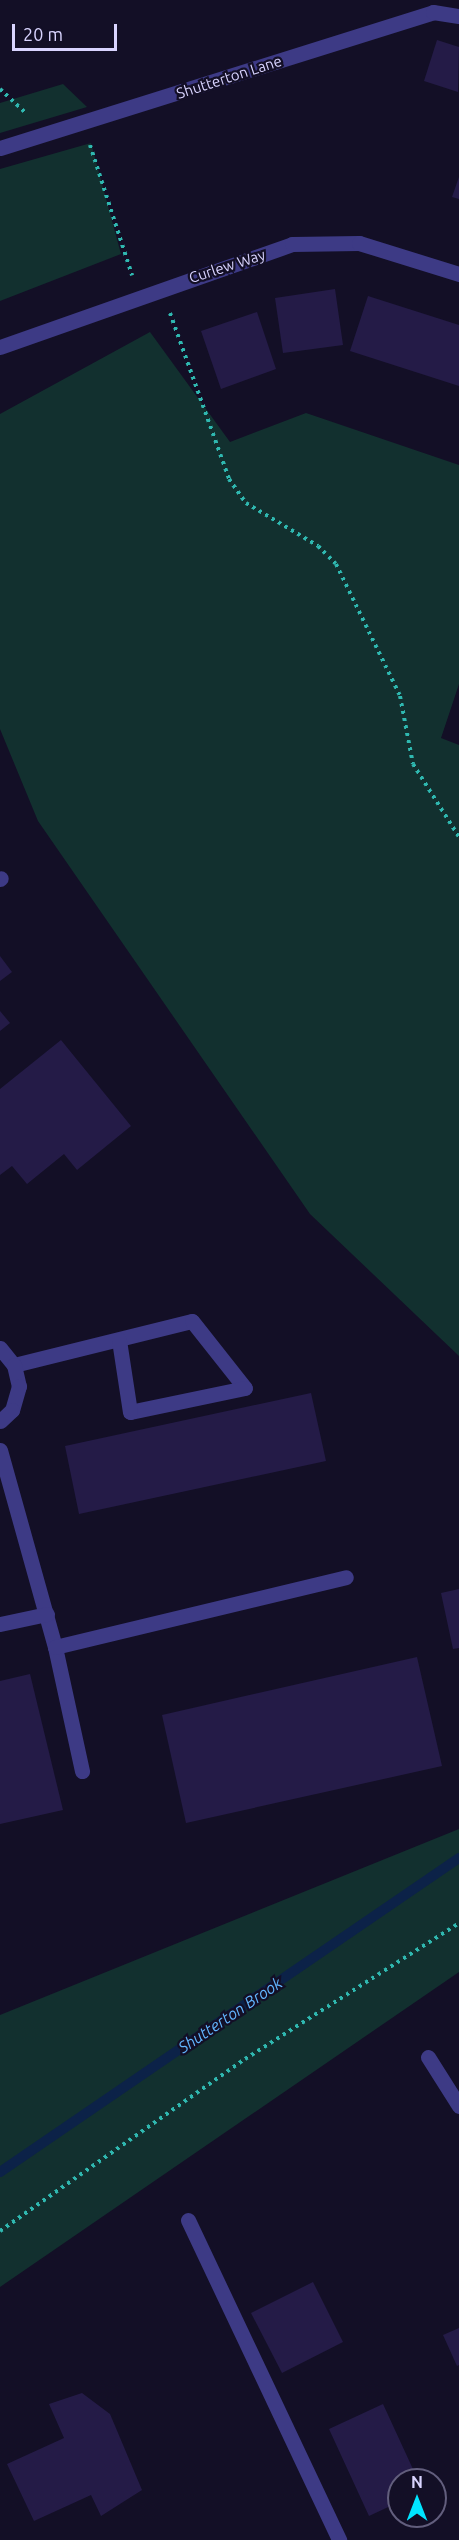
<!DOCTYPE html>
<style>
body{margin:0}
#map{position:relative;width:459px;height:2540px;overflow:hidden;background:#130f26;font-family:Ubuntu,sans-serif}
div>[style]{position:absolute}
.green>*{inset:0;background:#12302f}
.stream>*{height:10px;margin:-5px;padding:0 5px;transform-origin:5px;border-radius:5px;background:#0c2248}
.building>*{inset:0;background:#241b47}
.path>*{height:4px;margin-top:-2px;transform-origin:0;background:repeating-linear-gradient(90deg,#2fb8b0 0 3px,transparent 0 7.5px)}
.service>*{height:15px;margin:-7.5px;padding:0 7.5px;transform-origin:7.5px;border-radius:7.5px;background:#3d3a85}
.minor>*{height:15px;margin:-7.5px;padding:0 7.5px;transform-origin:7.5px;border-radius:7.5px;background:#3d3a85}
.tertiary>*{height:15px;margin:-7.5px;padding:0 7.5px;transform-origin:7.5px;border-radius:7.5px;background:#3d3a85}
span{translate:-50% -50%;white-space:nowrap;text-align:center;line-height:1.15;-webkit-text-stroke:4.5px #130f26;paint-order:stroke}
.street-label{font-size:15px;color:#d9d4ff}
.water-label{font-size:16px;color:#62b6ff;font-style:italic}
.north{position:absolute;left:387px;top:2468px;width:60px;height:60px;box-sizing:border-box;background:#130f26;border:2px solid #625e7d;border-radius:50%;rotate:0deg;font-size:16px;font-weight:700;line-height:24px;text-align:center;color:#d9d4ff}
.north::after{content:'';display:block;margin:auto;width:21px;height:27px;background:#00e5ff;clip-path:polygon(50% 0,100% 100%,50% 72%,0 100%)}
.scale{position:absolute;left:12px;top:24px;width:105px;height:27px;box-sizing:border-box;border:3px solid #d9d4ff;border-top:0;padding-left:8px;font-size:18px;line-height:21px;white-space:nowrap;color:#d9d4ff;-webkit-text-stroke:4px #130f26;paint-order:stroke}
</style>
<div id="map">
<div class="green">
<div style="clip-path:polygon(63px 84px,87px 107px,0 133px,0 103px)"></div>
<div style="clip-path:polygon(91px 143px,121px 254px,0 301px,0 169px)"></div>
<div style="clip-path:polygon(150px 332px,230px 442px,306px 413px,459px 465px,459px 684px,441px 738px,459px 745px,459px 1356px,310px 1214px,38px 821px,0 729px,0 414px)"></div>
<div style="clip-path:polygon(459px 1829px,459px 1972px,0 2287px,0 2015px)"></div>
</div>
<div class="stream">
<div style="left:0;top:2172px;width:556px;rotate:-34.38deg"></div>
</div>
<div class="building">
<div style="clip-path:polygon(437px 40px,459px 47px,458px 92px,424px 81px)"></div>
<div style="clip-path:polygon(459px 177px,459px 199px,452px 197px)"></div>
<div style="clip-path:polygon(335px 289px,343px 345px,283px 353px,275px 298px)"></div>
<div style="clip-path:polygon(368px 296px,459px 325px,459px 386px,350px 351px)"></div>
<div style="clip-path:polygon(257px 312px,276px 369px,221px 389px,201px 331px)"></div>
<div style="clip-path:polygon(0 956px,12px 972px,0 981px)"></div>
<div style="clip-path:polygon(0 1011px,10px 1023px,0 1031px)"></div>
<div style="clip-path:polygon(61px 1040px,131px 1126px,77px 1170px,64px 1154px,27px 1184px,12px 1166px,0 1175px,0 1089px)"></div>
<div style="clip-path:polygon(311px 1393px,326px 1461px,79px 1514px,65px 1446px)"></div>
<div style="clip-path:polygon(459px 1589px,459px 1648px,453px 1649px,441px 1593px)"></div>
<div style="clip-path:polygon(417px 1657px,442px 1766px,186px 1823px,162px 1715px)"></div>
<div style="clip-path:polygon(30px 1674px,63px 1810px,0 1824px,0 1681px)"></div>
<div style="clip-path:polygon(313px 2282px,343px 2342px,282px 2373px,251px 2313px)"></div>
<div style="clip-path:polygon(459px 2328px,459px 2365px,457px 2366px,443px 2335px)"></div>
<div style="clip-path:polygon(82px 2393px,110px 2414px,142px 2490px,101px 2516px,91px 2495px,34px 2521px,7px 2464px,64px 2438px,49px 2404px)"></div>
<div style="clip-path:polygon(383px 2404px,418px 2480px,399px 2480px,399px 2502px,369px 2516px,329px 2429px)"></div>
</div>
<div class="path">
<div style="left:0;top:89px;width:35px;rotate:43deg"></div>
<div style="left:90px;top:145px;width:137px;rotate:72.1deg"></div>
<div style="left:170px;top:313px;width:176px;rotate:70.4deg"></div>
<div style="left:229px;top:479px;width:29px;rotate:55deg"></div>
<div style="left:246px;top:503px;width:84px;rotate:30.8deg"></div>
<div style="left:318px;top:546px;width:25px;rotate:45deg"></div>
<div style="left:336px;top:564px;width:147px;rotate:64.1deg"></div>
<div style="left:400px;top:696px;width:69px;rotate:79.2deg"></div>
<div style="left:413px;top:764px;width:86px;rotate:57.8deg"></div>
<div style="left:0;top:2231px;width:299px;rotate:-35.1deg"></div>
<div style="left:245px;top:2059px;width:254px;rotate:-32.4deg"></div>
</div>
<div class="service">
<div style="left:0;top:879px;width:1px;rotate:-45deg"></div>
<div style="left:14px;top:1365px;width:183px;rotate:-13.9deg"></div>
<div style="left:192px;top:1321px;width:85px;rotate:51.7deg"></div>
<div style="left:245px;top:1388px;width:117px;rotate:168.2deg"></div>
<div style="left:130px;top:1412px;width:73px;rotate:-98.7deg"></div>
<div style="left:0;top:1450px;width:205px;rotate:74.4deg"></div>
<div style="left:55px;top:1647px;width:127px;rotate:77.7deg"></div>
<div style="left:0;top:1624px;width:48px;rotate:-12deg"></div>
<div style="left:55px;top:1647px;width:299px;rotate:-13.5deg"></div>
<div style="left:428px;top:2057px;width:58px;rotate:57.7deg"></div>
<div style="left:188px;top:2220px;width:354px;rotate:64.7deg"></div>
</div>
<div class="minor">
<div style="left:0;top:148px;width:454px;rotate:-17.4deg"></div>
<div style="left:433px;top:12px;width:26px;rotate:9deg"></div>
<div style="left:0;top:347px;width:310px;rotate:-19.4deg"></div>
<div style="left:292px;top:244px;width:67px;rotate:-0.9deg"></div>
<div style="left:359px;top:243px;width:105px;rotate:17.2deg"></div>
</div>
<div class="tertiary">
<div style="left:0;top:1348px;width:22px;rotate:51deg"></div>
<div style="left:14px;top:1365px;width:22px;rotate:77deg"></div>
<div style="left:19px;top:1386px;width:25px;rotate:106deg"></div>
<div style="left:12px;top:1410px;width:16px;rotate:137deg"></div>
</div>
<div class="street-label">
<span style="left:229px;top:77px;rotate:-18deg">Shutterton Lane</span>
<span style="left:227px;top:266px;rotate:-18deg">Curlew Way</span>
</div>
<div class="water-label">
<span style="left:230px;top:2015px;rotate:-34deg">Shutterton Brook</span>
</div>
<div class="north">N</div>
<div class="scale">20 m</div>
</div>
